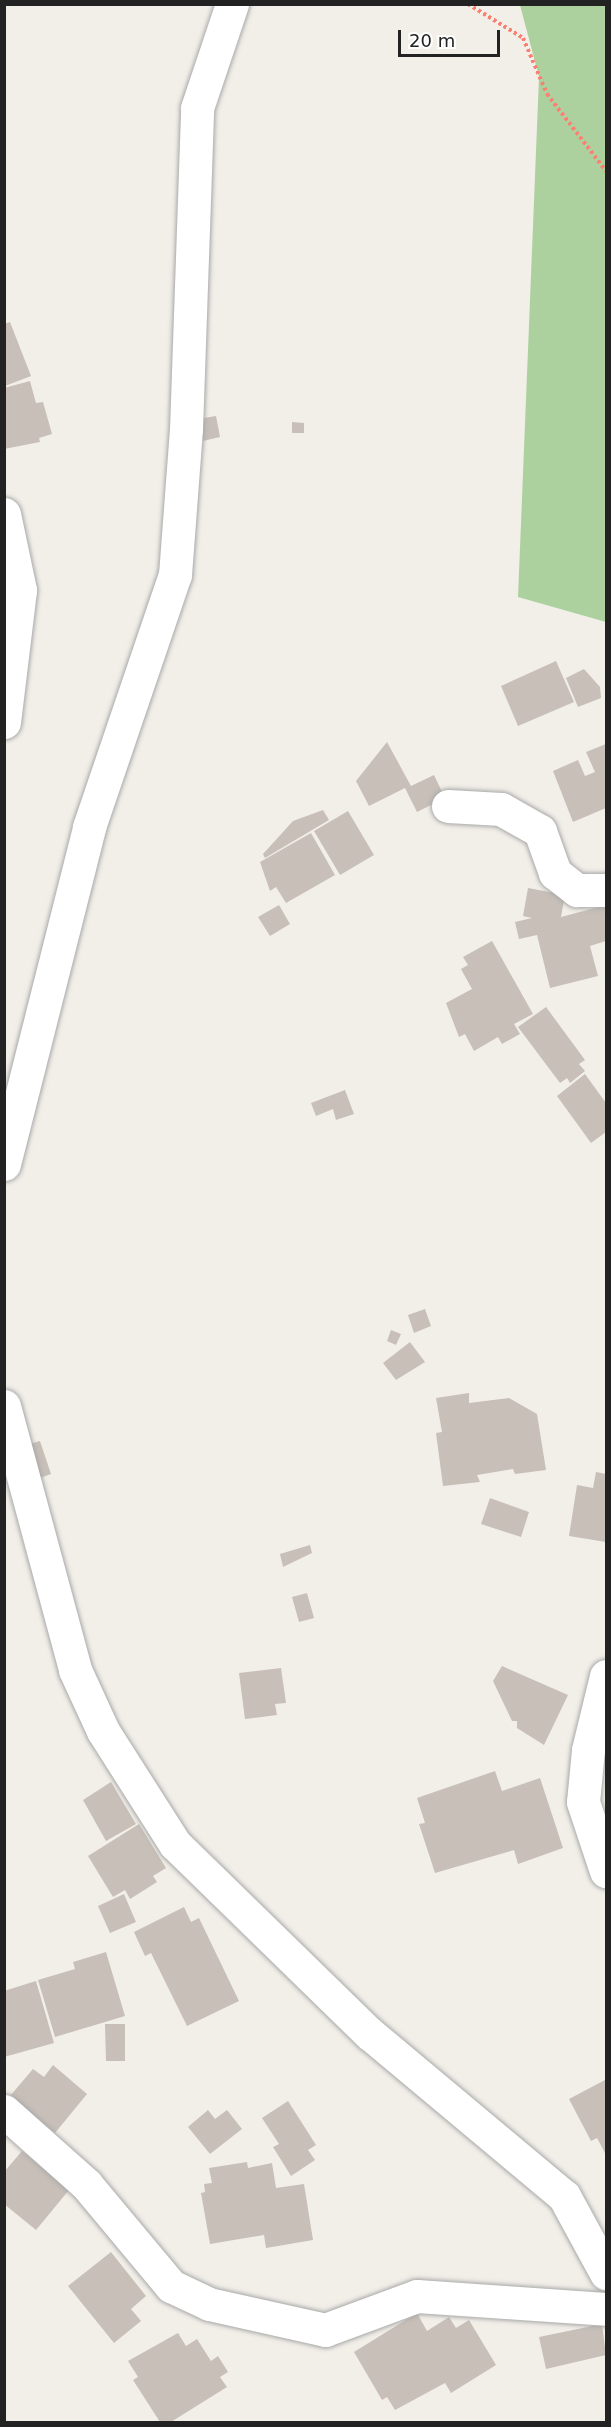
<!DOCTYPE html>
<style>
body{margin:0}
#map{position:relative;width:611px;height:2427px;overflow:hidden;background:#f2efe9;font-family:"DejaVu Sans",sans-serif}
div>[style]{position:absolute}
.forest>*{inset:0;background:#add19e}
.building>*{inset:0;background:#c7bfb8}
.path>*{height:4px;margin-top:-2px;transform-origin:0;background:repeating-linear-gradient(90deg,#fa8072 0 3px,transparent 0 6px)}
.roads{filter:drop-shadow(0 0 2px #a9a9a9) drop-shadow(0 0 2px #a9a9a9)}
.minor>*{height:33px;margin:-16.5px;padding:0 16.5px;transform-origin:16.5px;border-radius:16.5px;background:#fff}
span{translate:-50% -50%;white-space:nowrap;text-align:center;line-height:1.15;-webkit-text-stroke:4.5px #fff;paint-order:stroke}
.frame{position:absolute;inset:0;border:6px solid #222;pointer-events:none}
.scale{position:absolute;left:398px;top:30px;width:102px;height:27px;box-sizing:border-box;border:3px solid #222;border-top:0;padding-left:8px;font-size:18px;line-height:21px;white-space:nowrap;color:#222;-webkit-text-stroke:4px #fff;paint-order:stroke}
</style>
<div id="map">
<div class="forest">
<div style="clip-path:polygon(520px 5px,606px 5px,606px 622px,518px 597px,539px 77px)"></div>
</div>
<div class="building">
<div style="clip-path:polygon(10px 322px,31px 376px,5px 386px,4px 324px)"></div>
<div style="clip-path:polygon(30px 381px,36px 403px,43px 402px,52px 434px,39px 438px,40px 442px,4px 449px,4px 388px)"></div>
<div style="clip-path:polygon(216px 416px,220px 437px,203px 441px,198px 419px)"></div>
<div style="clip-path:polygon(292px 422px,304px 423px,304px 433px,292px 433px)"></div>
<div style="clip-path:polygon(556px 661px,574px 702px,518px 726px,501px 686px)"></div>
<div style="clip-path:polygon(584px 669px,600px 687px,601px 698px,578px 707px,566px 678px)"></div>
<div style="clip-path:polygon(387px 742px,411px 786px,434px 775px,445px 798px,417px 812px,405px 788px,369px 806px,356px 781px)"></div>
<div style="clip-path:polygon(606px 744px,606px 808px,573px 822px,553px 771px,578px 760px,585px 776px,595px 772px,586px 752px)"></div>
<div style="clip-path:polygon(323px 810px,329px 820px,265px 858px,263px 854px,293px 821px)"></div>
<div style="clip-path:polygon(348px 811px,374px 855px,340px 875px,314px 831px)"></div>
<div style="clip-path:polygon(311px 833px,335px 875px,286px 903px,276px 887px,270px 891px,260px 862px)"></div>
<div style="clip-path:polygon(528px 888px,565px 895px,561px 917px,606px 905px,606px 941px,590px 946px,598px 976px,550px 988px,537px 935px,519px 939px,515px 922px,532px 918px,523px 916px)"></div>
<div style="clip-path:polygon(279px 905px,290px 924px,270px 936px,258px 917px)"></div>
<div style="clip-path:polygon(492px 941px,533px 1014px,514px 1024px,520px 1034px,502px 1044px,498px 1037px,474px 1051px,465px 1034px,459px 1037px,446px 1003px,472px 989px,461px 969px,468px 965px,463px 957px)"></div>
<div style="clip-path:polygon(546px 1007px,585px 1060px,579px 1064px,585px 1071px,570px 1083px,567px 1078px,560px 1083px,518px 1027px)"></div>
<div style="clip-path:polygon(585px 1074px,606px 1103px,606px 1132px,591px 1143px,557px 1096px)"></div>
<div style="clip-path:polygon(345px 1090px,354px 1114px,336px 1120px,333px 1109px,316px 1116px,311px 1103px)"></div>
<div style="clip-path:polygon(425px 1309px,431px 1326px,414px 1333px,408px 1315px)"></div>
<div style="clip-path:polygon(391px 1330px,401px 1334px,396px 1345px,387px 1341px)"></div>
<div style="clip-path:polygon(410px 1342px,425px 1362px,396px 1380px,383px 1363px)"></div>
<div style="clip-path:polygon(469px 1393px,469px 1403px,509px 1398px,537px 1414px,546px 1470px,515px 1474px,513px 1469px,477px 1475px,480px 1482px,443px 1486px,436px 1433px,442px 1432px,436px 1398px)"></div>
<div style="clip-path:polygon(40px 1441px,51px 1474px,37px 1479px,26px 1445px)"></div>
<div style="clip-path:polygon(596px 1472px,606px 1474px,606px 1542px,569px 1536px,577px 1485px,593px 1488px)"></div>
<div style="clip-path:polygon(490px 1498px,529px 1512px,521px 1537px,481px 1524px)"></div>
<div style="clip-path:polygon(310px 1545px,312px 1553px,283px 1567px,280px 1554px)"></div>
<div style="clip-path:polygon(307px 1593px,314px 1618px,299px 1622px,292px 1597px)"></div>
<div style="clip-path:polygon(502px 1666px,568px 1695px,544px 1745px,517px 1728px,517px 1721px,512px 1721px,493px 1681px)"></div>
<div style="clip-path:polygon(281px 1668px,286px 1703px,275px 1704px,277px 1715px,245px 1719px,239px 1673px)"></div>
<div style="clip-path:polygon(495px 1771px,502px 1791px,540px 1778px,563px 1848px,518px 1864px,514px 1850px,435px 1873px,419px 1824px,425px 1823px,417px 1798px)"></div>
<div style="clip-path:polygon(111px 1782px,136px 1824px,106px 1841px,83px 1800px)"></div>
<div style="clip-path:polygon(139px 1824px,166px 1868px,153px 1876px,157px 1882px,130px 1899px,125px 1890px,113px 1897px,88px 1856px)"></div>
<div style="clip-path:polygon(124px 1894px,136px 1922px,110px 1933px,98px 1906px)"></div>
<div style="clip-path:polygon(184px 1907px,191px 1922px,199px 1918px,239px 2001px,187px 2026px,151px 1953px,145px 1956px,134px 1932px)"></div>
<div style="clip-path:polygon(106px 1952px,125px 2016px,55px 2037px,38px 1980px,75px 1969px,73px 1962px)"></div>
<div style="clip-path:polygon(36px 1981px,54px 2043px,4px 2057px,4px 1991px)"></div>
<div style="clip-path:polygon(105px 2024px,125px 2024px,125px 2061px,106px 2061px)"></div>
<div style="clip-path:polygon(53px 2065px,87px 2094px,55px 2133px,10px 2096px,33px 2069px,44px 2077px)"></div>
<div style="clip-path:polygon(605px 2080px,606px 2082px,606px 2155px,597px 2138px,591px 2141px,569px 2099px)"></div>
<div style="clip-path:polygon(288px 2101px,316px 2145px,308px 2150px,315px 2160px,291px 2176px,273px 2147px,279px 2144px,262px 2118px)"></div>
<div style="clip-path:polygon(208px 2110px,215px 2119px,227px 2110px,242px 2129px,210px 2154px,188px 2127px)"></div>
<div style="clip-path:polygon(22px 2151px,69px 2190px,36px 2230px,4px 2204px,4px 2172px)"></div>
<div style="clip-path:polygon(247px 2162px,248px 2168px,272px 2163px,276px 2188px,304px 2184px,313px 2240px,266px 2248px,264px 2235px,210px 2244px,201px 2193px,205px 2192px,204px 2184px,212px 2183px,209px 2168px)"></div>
<div style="clip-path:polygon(111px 2252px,146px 2296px,131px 2309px,141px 2321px,114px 2343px,68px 2286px)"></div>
<div style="clip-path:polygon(417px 2313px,427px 2331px,449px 2317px,456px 2328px,469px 2320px,496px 2365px,451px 2393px,445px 2383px,395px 2410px,387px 2397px,382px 2400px,354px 2352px)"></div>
<div style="clip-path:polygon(602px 2324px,606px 2355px,546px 2369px,539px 2337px)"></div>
<div style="clip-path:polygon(178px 2333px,186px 2346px,197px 2339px,211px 2361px,218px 2356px,228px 2372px,220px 2377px,227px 2387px,171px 2422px,160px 2422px,133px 2380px,138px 2377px,128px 2361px)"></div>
</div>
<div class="path">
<div style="left:468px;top:4px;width:65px;rotate:31.7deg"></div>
<div style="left:523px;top:38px;width:61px;rotate:66.8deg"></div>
<div style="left:547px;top:94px;width:97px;rotate:52.5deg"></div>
</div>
<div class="roads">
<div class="minor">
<div style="left:4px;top:514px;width:78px;rotate:78.1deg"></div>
<div style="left:20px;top:590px;width:133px;rotate:96.9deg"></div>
<div style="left:448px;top:806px;width:53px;rotate:3.2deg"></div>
<div style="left:501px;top:809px;width:45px;rotate:29.4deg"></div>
<div style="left:540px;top:831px;width:45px;rotate:70.3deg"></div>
<div style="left:555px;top:873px;width:28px;rotate:38deg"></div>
<div style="left:577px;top:890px;width:29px"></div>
<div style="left:4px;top:1164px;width:348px;rotate:-75.8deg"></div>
<div style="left:89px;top:827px;width:266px;rotate:-71.2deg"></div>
<div style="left:175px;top:575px;width:146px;rotate:-85.7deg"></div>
<div style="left:186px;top:429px;width:321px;rotate:-88deg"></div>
<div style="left:197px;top:108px;width:110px;rotate:-71.4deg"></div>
<div style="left:4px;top:1406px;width:273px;rotate:74.9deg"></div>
<div style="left:75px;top:1670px;width:67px;rotate:65.3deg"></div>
<div style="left:103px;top:1731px;width:134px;rotate:57.5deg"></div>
<div style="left:175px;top:1844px;width:272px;rotate:44.3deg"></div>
<div style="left:370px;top:2034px;width:253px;rotate:39.9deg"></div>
<div style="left:564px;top:2196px;width:88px;rotate:61.4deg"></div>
<div style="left:606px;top:1676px;width:76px;rotate:103.7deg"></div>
<div style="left:588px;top:1750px;width:52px;rotate:95.5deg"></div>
<div style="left:583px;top:1802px;width:73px;rotate:71.6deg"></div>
<div style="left:4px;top:2111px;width:110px;rotate:41.7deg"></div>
<div style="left:86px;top:2184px;width:133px;rotate:50.2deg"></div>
<div style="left:171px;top:2286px;width:42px;rotate:25.3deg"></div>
<div style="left:209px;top:2304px;width:119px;rotate:12.6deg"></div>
<div style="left:325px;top:2330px;width:98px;rotate:-20.3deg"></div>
<div style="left:417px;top:2296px;width:189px;rotate:3.9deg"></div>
</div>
</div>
<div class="frame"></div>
<div class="scale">20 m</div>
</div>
